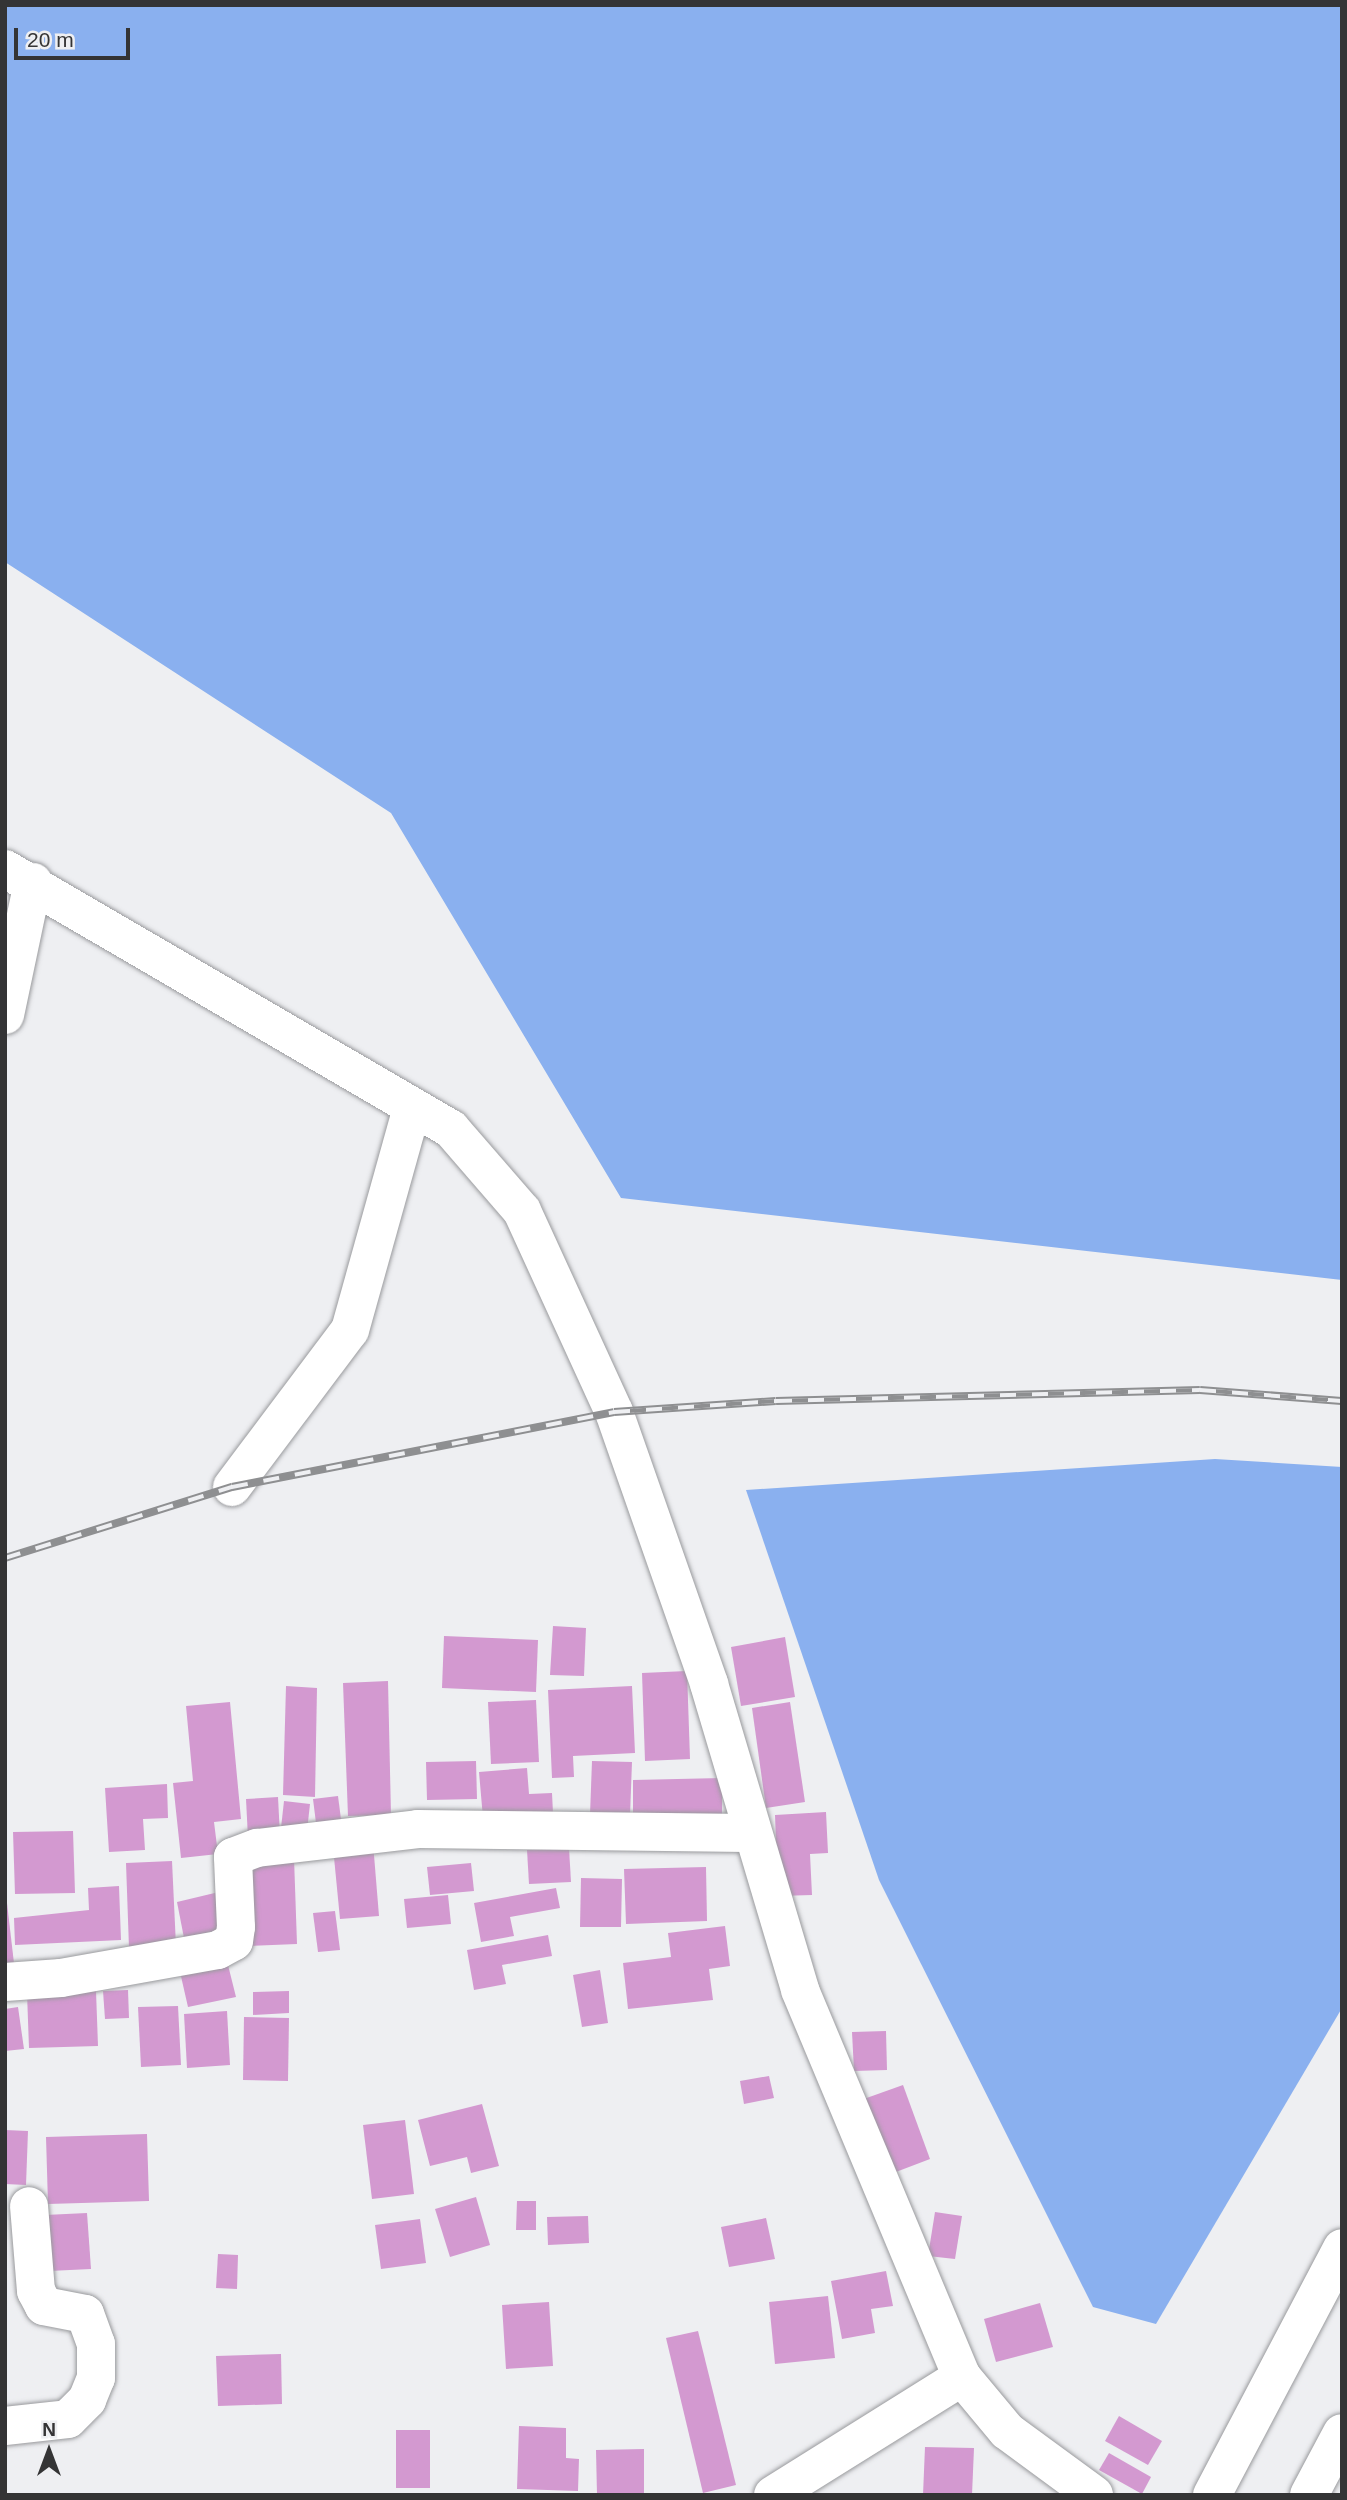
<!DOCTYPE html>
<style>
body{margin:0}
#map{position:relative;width:1347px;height:2500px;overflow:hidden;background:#eeeff2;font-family:Arial,sans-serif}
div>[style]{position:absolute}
.water>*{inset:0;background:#8ab0ef}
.building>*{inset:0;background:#d399d0}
.roads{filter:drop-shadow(0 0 2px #999a9d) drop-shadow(0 0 2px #999a9d)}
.street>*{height:38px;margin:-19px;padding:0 19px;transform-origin:19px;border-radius:19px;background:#fff}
.secondary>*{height:38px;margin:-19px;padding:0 19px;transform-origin:19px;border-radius:19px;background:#fff}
.primary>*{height:38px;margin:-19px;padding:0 19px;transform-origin:19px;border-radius:19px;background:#fff}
.rail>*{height:8px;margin-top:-4px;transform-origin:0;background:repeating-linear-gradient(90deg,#eeeff2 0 16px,#8e8f91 0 32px);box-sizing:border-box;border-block:2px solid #8e8f91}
span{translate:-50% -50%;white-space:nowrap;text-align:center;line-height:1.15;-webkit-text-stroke:6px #eeeff2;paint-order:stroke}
.frame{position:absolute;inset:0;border:7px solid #343435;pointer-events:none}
.north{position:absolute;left:14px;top:2416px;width:70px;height:70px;-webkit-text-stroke:5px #eeeff2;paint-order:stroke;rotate:0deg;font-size:19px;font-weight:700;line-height:28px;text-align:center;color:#343435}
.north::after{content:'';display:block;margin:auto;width:24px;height:32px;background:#343435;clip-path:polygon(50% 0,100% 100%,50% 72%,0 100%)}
.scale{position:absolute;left:14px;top:28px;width:116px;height:32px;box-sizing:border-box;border:4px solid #343435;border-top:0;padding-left:9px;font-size:21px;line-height:24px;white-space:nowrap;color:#343435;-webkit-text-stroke:5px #eeeff2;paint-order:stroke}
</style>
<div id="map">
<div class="water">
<div style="clip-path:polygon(5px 5px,1342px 5px,1342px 1280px,621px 1198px,391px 813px,5px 562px)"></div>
<div style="clip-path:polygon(1215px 1459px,1342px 1467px,1342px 2008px,1156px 2324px,1093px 2307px,879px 1880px,746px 1490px)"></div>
</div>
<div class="building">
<div style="clip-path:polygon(553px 1626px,586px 1628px,584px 1676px,550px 1675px)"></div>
<div style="clip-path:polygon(444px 1636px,538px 1640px,536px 1692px,442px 1688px)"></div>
<div style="clip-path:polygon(785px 1637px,795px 1697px,741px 1706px,731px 1647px)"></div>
<div style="clip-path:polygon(687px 1671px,690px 1759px,645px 1761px,642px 1673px)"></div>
<div style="clip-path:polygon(388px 1681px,391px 1815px,348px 1816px,343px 1683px)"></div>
<div style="clip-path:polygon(286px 1686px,317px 1688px,315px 1797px,283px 1795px)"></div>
<div style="clip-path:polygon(632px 1686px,635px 1753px,573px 1756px,574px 1777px,552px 1778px,548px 1690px)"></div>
<div style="clip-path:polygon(536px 1700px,539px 1762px,491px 1764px,488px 1702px)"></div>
<div style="clip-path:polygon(230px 1702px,241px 1819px,214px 1822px,218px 1854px,181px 1858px,173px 1783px,193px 1781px,186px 1706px)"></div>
<div style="clip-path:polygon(790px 1702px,805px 1802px,766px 1808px,752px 1708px)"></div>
<div style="clip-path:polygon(476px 1761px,477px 1799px,427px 1800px,426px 1762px)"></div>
<div style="clip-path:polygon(592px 1761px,632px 1762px,630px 1816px,590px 1815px)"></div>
<div style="clip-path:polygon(527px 1768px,529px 1794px,552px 1793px,553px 1813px,483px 1818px,479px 1772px)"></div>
<div style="clip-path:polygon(722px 1778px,722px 1816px,633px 1818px,633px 1780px)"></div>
<div style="clip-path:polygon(167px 1784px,168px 1818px,143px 1819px,145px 1850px,109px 1852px,105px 1788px)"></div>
<div style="clip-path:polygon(338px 1796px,342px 1827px,317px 1831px,313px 1799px)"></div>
<div style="clip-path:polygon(278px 1797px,280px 1836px,248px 1838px,246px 1799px)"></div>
<div style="clip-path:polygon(284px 1801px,310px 1804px,307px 1831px,281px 1828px)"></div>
<div style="clip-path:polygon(826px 1812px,828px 1853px,810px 1854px,812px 1895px,778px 1896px,775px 1815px)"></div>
<div style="clip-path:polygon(73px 1831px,75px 1893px,15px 1894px,13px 1832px)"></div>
<div style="clip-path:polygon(373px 1843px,379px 1916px,340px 1919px,333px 1847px)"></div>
<div style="clip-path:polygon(569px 1848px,571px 1882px,529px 1884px,527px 1850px)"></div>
<div style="clip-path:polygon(294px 1858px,297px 1944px,250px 1946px,246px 1859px)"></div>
<div style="clip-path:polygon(172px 1861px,176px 1946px,129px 1948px,126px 1863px)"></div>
<div style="clip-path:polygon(471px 1863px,474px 1891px,430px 1895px,427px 1867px)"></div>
<div style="clip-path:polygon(706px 1867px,707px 1921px,626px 1924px,624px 1869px)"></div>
<div style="clip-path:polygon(581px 1878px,622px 1879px,621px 1927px,580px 1927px)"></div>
<div style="clip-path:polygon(119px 1886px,121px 1940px,15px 1945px,14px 1918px,89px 1910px,88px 1888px)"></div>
<div style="clip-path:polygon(556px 1888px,560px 1908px,510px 1917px,514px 1936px,481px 1942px,474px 1903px)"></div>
<div style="clip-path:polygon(223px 1891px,232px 1927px,184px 1938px,177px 1902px)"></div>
<div style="clip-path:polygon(448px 1895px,451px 1924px,407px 1928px,404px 1899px)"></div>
<div style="clip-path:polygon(7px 1903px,15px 1972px,5px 1973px,5px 1904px)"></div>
<div style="clip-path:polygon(335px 1911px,340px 1950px,318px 1952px,313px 1913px)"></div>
<div style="clip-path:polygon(725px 1926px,730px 1966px,709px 1969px,713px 2000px,628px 2009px,623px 1963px,671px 1957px,668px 1933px)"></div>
<div style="clip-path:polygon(548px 1935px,552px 1956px,502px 1965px,506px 1984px,474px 1990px,467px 1950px)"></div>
<div style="clip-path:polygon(227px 1961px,236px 1997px,188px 2007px,180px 1972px)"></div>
<div style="clip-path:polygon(600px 1970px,608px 2023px,582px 2027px,573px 1975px)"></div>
<div style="clip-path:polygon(128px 1990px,129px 2018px,105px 2019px,103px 1991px)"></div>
<div style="clip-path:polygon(96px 1991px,98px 2046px,29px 2048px,27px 1993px)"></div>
<div style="clip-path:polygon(289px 1991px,289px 2013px,253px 2015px,253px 1992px)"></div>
<div style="clip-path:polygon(178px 2006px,181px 2065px,141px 2067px,138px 2007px)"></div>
<div style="clip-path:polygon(18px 2007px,24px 2049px,5px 2051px,5px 2009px)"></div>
<div style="clip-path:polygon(227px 2011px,230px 2065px,187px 2068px,184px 2014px)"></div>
<div style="clip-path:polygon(244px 2017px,289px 2018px,288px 2081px,243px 2080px)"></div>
<div style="clip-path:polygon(886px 2031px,887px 2070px,854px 2071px,852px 2032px)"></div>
<div style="clip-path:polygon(769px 2076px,774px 2098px,744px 2104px,740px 2081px)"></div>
<div style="clip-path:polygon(903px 2085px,930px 2159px,888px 2175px,861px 2100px)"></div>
<div style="clip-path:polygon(482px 2104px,499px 2166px,471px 2173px,467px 2157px,430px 2166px,418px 2120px)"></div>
<div style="clip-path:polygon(405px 2120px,414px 2194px,372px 2199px,363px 2125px)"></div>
<div style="clip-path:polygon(5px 2130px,28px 2131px,26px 2185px,5px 2184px)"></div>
<div style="clip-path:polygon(147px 2134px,149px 2201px,48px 2204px,46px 2137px)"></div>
<div style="clip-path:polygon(476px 2197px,490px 2245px,450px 2257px,435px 2209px)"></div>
<div style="clip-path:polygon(517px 2201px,536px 2201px,536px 2230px,516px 2230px)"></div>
<div style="clip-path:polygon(935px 2212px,962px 2216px,955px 2259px,928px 2256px)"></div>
<div style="clip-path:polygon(87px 2213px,91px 2269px,49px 2271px,45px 2215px)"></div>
<div style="clip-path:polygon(588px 2216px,589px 2243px,548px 2245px,547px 2217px)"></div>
<div style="clip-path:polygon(766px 2218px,775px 2259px,729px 2267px,721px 2227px)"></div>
<div style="clip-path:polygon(420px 2219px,426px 2263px,381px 2269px,375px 2225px)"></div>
<div style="clip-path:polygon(218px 2254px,238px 2255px,237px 2289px,216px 2288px)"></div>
<div style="clip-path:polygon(886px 2271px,893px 2306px,871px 2309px,875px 2333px,842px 2339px,831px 2281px)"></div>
<div style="clip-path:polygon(828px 2296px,835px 2358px,775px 2364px,769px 2302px)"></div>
<div style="clip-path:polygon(549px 2302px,553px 2366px,506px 2369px,502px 2305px)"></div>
<div style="clip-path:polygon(1040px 2303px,1053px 2347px,996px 2362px,984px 2319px)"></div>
<div style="clip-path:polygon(698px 2331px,736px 2485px,703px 2493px,666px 2338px)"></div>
<div style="clip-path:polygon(281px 2354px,282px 2404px,218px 2406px,216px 2356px)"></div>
<div style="clip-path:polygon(1119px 2416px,1162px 2441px,1148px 2465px,1105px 2441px)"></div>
<div style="clip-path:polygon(519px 2426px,566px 2428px,566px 2458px,579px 2459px,578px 2491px,517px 2489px)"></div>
<div style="clip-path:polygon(396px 2430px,430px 2430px,430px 2488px,396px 2488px)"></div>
<div style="clip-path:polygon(925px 2447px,974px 2448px,972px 2495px,923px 2495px)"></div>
<div style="clip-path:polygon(644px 2449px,644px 2495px,597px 2495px,596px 2450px)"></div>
<div style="clip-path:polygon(1109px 2453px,1151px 2477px,1142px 2494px,1099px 2470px)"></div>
</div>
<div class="roads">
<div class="street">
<div style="left:5px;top:1015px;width:136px;rotate:-78.1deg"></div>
<div style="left:232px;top:1487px;width:196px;rotate:-53.1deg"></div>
<div style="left:350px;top:1330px;width:230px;rotate:-74.4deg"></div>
<div style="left:5px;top:1982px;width:56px;rotate:-4.1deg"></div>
<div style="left:61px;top:1978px;width:159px;rotate:-10.1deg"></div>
<div style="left:218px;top:1950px;width:18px;rotate:-29deg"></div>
<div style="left:234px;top:1941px;width:14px;rotate:-82deg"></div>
<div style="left:236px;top:1927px;width:70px;rotate:-92.5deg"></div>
<div style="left:233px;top:1857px;width:26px;rotate:-21deg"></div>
<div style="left:257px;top:1848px;width:162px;rotate:-6.7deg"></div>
<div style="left:418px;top:1829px;width:332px;rotate:0.7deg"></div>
<div style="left:5px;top:2426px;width:63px;rotate:-6.3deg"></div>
<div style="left:68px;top:2419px;width:27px;rotate:-45deg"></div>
<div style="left:87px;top:2400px;width:24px;rotate:-68deg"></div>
<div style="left:96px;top:2378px;width:34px;rotate:-90deg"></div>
<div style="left:96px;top:2344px;width:32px;rotate:-110deg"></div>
<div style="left:85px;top:2314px;width:42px;rotate:-169deg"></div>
<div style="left:44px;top:2306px;width:17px;rotate:-118deg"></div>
<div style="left:36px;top:2291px;width:85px;rotate:-94.7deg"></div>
<div style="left:1309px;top:2495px;width:70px;rotate:-62deg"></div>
</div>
<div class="secondary">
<div style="left:5px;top:869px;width:516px;rotate:30.24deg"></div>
<div style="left:451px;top:1129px;width:108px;rotate:49.1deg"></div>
<div style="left:522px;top:1211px;width:221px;rotate:65.4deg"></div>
<div style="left:614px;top:1412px;width:288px;rotate:70.7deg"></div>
<div style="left:709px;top:1684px;width:319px;rotate:73.4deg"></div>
<div style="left:800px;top:1990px;width:420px;rotate:67.3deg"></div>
<div style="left:962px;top:2377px;width:70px;rotate:50.2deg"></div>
<div style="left:1007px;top:2431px;width:108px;rotate:36.3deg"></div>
<div style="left:773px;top:2495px;width:223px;rotate:-32deg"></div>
</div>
<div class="primary">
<div style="left:1212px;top:2495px;width:279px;rotate:-62.2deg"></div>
</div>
</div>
<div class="rail">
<div style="left:5px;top:1558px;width:238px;rotate:-17.4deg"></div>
<div style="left:232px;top:1487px;width:389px;rotate:-11.1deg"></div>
<div style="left:614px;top:1412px;width:162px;rotate:-3.9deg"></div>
<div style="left:776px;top:1401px;width:424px;rotate:-1.5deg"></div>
<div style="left:1200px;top:1390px;width:142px;rotate:4.4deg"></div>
</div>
<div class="frame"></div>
<div class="north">N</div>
<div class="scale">20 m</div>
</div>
